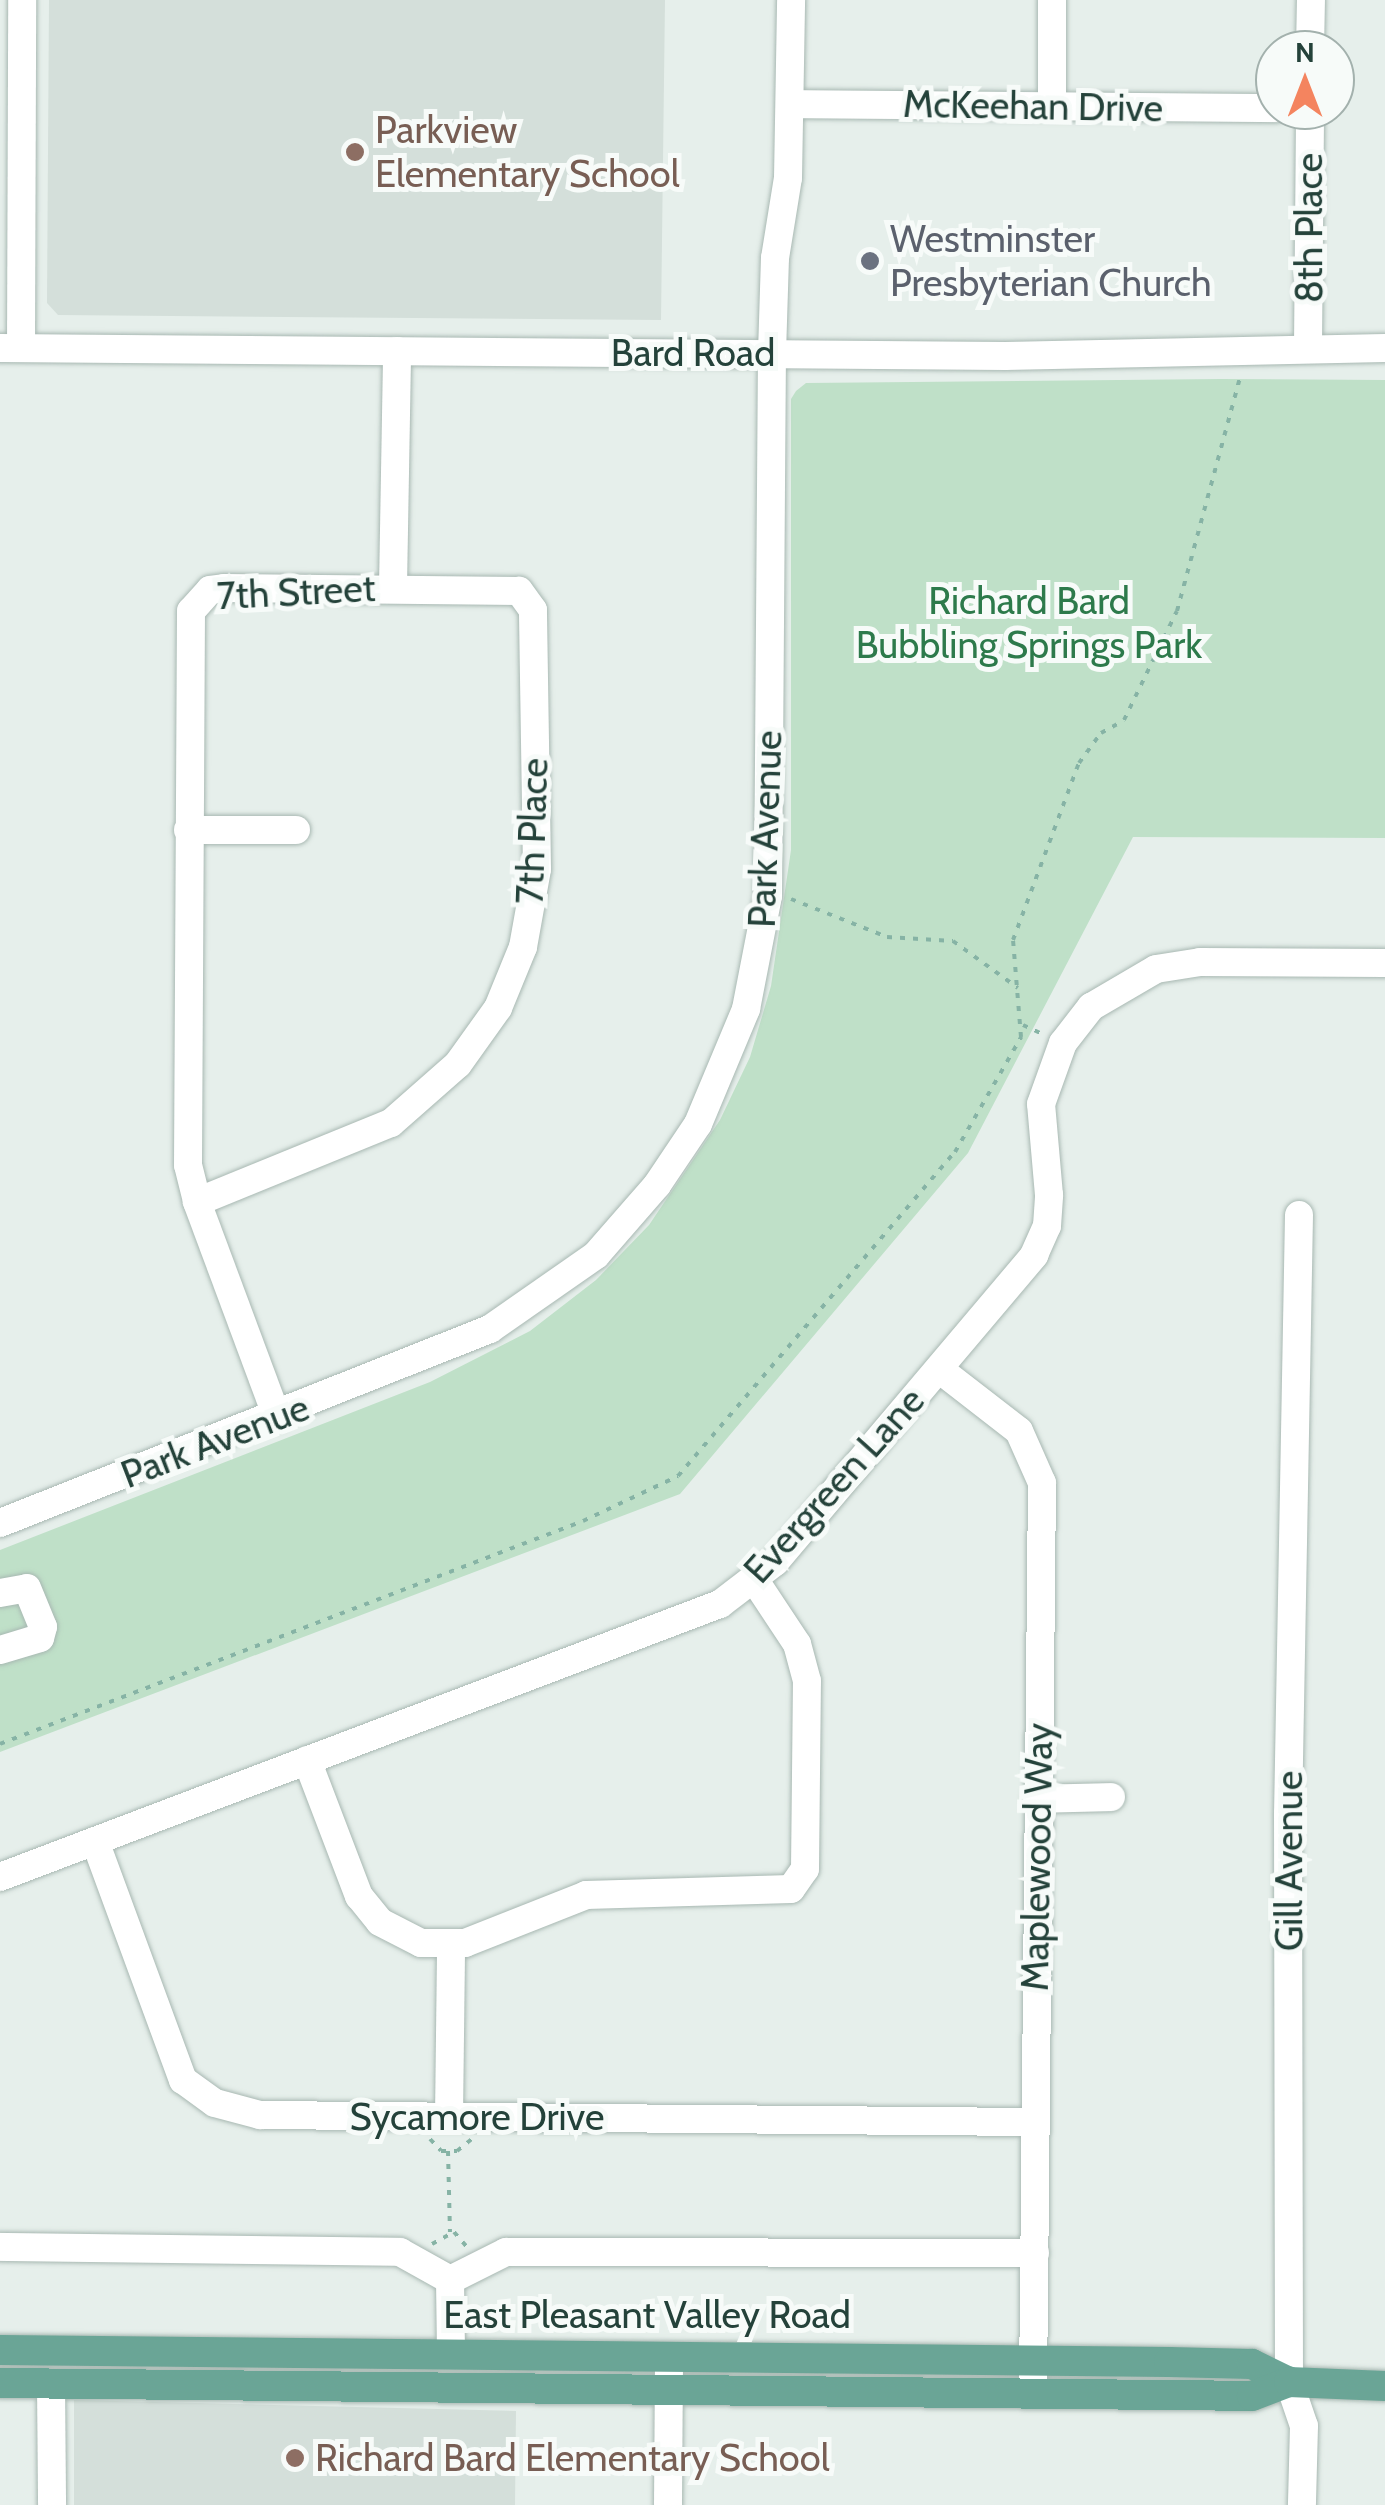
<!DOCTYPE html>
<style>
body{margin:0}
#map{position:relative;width:1385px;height:2505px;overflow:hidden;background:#e6efeb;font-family:Cabin,sans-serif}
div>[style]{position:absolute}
.built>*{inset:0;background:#d4dfda}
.green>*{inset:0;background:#bfe0c8}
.path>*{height:4px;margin-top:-2px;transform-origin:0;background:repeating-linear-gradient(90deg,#86b3a5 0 5px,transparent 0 13px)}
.roads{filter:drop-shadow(0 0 2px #a8b8b2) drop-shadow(0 0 2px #a8b8b2)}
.minor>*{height:28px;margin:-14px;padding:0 14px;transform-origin:14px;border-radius:14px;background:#fff}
.major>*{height:30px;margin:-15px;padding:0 15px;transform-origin:15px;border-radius:15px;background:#6aa596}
.dots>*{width:28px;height:28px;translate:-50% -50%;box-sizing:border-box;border:5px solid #f7fbf9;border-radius:50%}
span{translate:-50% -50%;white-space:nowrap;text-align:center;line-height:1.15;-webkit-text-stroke:10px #f7fbf9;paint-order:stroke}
.street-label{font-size:38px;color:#24423a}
.education-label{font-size:38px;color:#785e54}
.left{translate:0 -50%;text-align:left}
.worship-label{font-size:38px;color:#5b616d}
.park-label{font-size:38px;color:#2d7a4b}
.north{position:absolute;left:1255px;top:30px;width:100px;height:100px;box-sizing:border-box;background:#f7fbf9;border:2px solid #a3b1ad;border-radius:50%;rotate:0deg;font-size:28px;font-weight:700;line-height:40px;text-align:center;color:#24423a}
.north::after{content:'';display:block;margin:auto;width:35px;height:45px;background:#f4845f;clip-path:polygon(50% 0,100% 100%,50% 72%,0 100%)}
</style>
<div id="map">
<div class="built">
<div style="clip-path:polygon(49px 0,665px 0,661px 320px,58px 315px,47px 303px)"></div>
<div style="clip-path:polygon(74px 2400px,516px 2411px,515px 2505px,74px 2505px)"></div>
</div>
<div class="green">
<div style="clip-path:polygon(1221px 379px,1385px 380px,1385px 838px,1133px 837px,968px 1153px,680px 1494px,0 1752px,0 1550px,430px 1382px,530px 1331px,596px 1280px,649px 1225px,720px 1120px,750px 1057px,771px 986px,791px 850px,791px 399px,796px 391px,806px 383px)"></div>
</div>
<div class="path">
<div style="left:791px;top:899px;width:103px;rotate:21.6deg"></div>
<div style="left:887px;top:937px;width:66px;rotate:3.5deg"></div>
<div style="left:953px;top:941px;width:80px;rotate:35.9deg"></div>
<div style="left:1023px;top:1025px;width:19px;rotate:25deg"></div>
<div style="left:0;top:1744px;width:624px;rotate:-20.93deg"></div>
<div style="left:583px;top:1521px;width:105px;rotate:-25.3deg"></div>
<div style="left:678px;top:1476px;width:426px;rotate:-49.5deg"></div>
<div style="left:955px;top:1152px;width:133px;rotate:-60.1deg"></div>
<div style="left:1021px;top:1037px;width:97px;rotate:-94.7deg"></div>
<div style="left:1013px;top:940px;width:189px;rotate:-69.6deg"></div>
<div style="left:1079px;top:763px;width:37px;rotate:-54deg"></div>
<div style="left:1101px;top:733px;width:26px;rotate:-29deg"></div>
<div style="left:1124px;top:720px;width:121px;rotate:-64.1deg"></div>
<div style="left:1177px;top:611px;width:242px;rotate:-74.9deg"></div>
<div style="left:430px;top:2139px;width:16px;rotate:47deg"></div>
<div style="left:441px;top:2151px;width:16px"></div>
<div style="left:457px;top:2151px;width:21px;rotate:-39deg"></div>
<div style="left:448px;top:2151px;width:81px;rotate:88.6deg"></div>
<div style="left:432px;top:2244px;width:25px;rotate:-29deg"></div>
<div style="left:454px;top:2232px;width:21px;rotate:49deg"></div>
</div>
<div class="roads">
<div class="minor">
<div style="left:1310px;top:50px;width:50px;rotate:-88.9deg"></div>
<div style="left:791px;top:104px;width:484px;rotate:0.5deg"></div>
<div style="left:1052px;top:105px;width:105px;rotate:-90deg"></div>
<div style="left:1308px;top:347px;width:237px;rotate:-89.5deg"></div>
<div style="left:0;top:348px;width:1005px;rotate:0.46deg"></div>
<div style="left:1005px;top:356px;width:380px;rotate:-1.2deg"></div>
<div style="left:21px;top:348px;width:348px;rotate:-89.8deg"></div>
<div style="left:393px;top:587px;width:236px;rotate:-89deg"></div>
<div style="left:188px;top:830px;width:108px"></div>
<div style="left:197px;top:1202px;width:209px;rotate:-22.2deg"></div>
<div style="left:391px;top:1123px;width:89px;rotate:-41.4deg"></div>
<div style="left:458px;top:1064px;width:69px;rotate:-54.5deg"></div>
<div style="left:498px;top:1008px;width:66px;rotate:-67.7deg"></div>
<div style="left:523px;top:947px;width:79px;rotate:-79.8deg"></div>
<div style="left:537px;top:869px;width:259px;rotate:-90.9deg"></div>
<div style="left:533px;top:610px;width:24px;rotate:-126deg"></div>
<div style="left:519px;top:591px;width:295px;rotate:-179.4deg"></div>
<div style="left:224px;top:588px;width:14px;rotate:172deg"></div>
<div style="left:210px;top:590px;width:28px;rotate:132deg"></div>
<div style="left:191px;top:611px;width:554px;rotate:90.31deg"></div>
<div style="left:188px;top:1165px;width:38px;rotate:76deg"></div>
<div style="left:197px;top:1202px;width:229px;rotate:69.6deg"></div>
<div style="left:1299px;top:1215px;width:599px;rotate:91.05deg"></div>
<div style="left:1288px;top:1814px;width:568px;rotate:89.9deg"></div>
<div style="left:1289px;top:2382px;width:46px;rotate:71.2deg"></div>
<div style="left:1304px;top:2426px;width:79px;rotate:91.5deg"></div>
<div style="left:939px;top:1369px;width:101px;rotate:37.8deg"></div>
<div style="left:1019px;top:1431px;width:57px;rotate:66.1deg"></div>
<div style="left:1042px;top:1483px;width:900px;rotate:90.57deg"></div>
<div style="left:0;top:1523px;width:527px;rotate:-21.6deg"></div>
<div style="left:490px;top:1329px;width:129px;rotate:-34.9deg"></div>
<div style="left:596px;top:1255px;width:93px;rotate:-48.9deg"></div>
<div style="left:657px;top:1185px;width:73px;rotate:-56.1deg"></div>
<div style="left:698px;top:1124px;width:125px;rotate:-67.3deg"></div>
<div style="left:746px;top:1009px;width:115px;rotate:-79deg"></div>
<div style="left:768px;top:896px;width:543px;rotate:-89.58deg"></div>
<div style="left:772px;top:353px;width:95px;rotate:-88.2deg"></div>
<div style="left:775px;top:258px;width:81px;rotate:-80.8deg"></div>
<div style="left:788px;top:178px;width:178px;rotate:-89deg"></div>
<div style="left:0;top:1593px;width:27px;rotate:-10deg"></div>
<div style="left:27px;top:1588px;width:42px;rotate:67.7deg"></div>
<div style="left:43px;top:1627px;width:11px;rotate:105deg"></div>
<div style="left:40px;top:1638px;width:42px;rotate:163.3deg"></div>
<div style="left:307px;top:1760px;width:146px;rotate:69.1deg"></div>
<div style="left:359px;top:1896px;width:33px;rotate:51deg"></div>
<div style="left:380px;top:1922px;width:46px;rotate:27.1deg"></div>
<div style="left:421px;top:1943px;width:44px"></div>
<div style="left:465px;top:1943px;width:130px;rotate:-21.6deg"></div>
<div style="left:586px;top:1895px;width:205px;rotate:-1.7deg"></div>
<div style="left:791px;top:1889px;width:24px;rotate:-55deg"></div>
<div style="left:805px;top:1869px;width:188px;rotate:-89.4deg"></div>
<div style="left:807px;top:1681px;width:38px;rotate:-105deg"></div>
<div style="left:797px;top:1644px;width:78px;rotate:-123.5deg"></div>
<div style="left:1037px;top:1799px;width:74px;rotate:-1.5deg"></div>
<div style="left:95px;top:1841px;width:255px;rotate:69.8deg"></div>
<div style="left:183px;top:2080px;width:39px;rotate:36deg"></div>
<div style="left:215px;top:2103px;width:47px;rotate:14.9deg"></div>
<div style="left:260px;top:2115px;width:774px;rotate:0.52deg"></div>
<div style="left:0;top:1877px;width:770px;rotate:-20.77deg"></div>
<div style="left:720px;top:1604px;width:69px;rotate:-37.4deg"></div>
<div style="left:775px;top:1562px;width:402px;rotate:-49.8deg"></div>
<div style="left:1034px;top:1255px;width:32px;rotate:-66deg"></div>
<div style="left:1047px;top:1226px;width:31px;rotate:-86deg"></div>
<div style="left:1049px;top:1195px;width:91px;rotate:-95deg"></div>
<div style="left:1041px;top:1104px;width:65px;rotate:-70.2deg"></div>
<div style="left:1063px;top:1043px;width:46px;rotate:-52.1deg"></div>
<div style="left:1091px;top:1007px;width:75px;rotate:-30.3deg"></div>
<div style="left:1156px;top:969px;width:45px;rotate:-9deg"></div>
<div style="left:1200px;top:962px;width:185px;rotate:0.3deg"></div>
<div style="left:449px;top:2117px;width:171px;rotate:-89.3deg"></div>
<div style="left:0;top:2247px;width:400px;rotate:0.7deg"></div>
<div style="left:400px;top:2252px;width:57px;rotate:29.2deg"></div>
<div style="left:450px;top:2280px;width:63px;rotate:-26.6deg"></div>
<div style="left:506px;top:2252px;width:529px;rotate:0.11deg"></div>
<div style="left:450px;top:2280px;width:74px;rotate:89.2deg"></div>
<div style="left:51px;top:2383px;width:122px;rotate:89.5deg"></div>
<div style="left:668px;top:2505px;width:138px;rotate:-89.6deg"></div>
</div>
<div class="major">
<div style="left:0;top:2350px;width:1169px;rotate:0.59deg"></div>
<div style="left:1169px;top:2362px;width:83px;rotate:1.4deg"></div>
<div style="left:1252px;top:2364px;width:41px;rotate:25.9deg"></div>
<div style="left:0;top:2383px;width:1252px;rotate:0.59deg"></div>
<div style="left:1252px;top:2396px;width:40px;rotate:-21deg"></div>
<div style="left:1289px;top:2382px;width:96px;rotate:2.4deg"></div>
</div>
</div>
<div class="dots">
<div style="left:355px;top:152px;background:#8d6e63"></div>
<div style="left:870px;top:261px;background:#6b7280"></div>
<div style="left:295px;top:2458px;background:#8d6e63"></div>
</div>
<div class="street-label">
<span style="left:1033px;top:106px;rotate:1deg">McKeehan Drive</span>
<span style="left:1309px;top:228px;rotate:-90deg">8th Place</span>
<span style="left:693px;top:353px">Bard Road</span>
<span style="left:296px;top:592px;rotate:-3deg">7th Street</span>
<span style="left:765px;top:829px;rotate:-88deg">Park Avenue</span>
<span style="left:532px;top:831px;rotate:-88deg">7th Place</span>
<span style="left:215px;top:1441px;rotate:-21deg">Park Avenue</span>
<span style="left:834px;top:1485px;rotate:-48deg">Evergreen Lane</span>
<span style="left:1037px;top:1857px;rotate:-89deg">Maplewood Way</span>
<span style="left:1289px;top:1861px;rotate:-90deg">Gill Avenue</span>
<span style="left:477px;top:2117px">Sycamore Drive</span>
<span style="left:647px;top:2315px">East Pleasant Valley Road</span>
</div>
<div class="education-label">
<span class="left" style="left:375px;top:152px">Parkview<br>Elementary School</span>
<span class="left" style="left:315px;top:2458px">Richard Bard Elementary School</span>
</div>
<div class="worship-label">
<span class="left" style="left:890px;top:261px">Westminster<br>Presbyterian Church</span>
</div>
<div class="park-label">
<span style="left:1029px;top:623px">Richard Bard<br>Bubbling Springs Park</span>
</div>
<div class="north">N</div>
</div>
